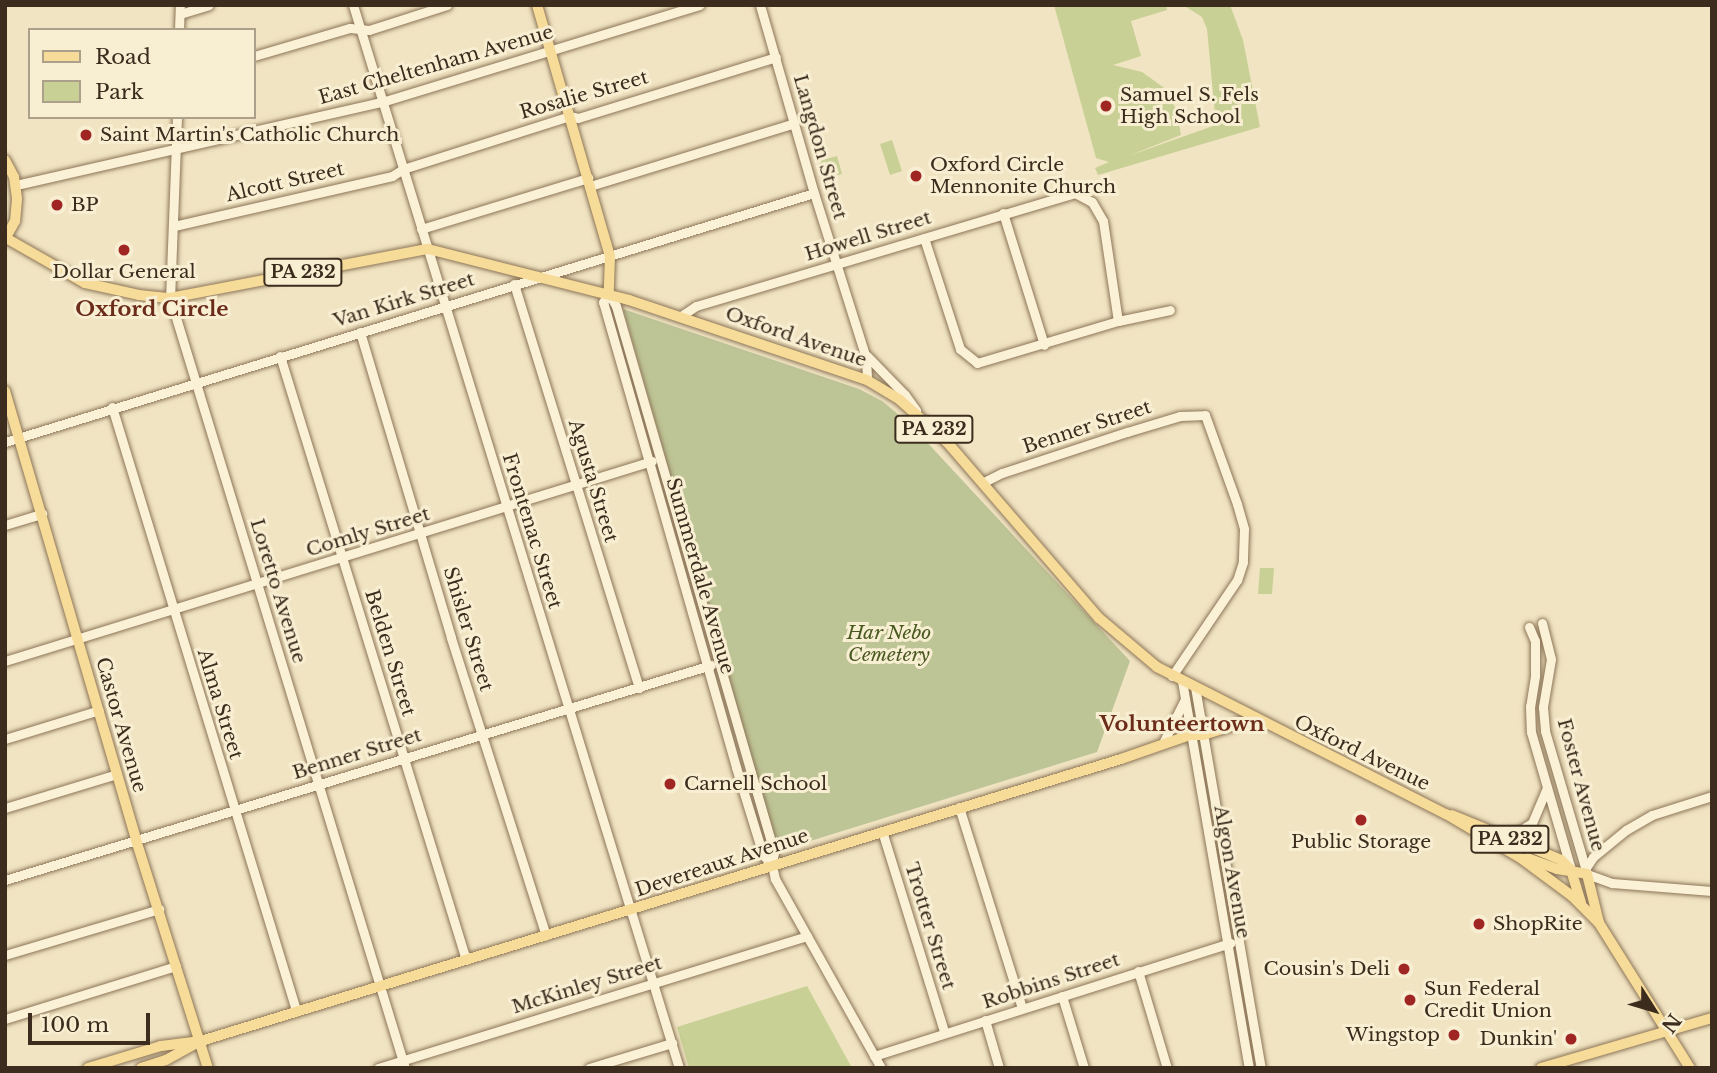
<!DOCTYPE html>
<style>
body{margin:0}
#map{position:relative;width:1717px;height:1073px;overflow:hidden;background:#f1e4c2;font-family:"Libre Baskerville",serif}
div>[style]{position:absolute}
.green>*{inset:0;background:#c8d095}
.cemetery>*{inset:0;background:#bdc495}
.roads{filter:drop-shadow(0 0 2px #8c7558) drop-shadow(0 0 2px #8c7558)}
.minor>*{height:9px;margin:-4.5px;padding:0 4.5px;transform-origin:4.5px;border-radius:4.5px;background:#fbf1d6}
.major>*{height:10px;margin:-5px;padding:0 5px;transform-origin:5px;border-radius:5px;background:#f7db98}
.dots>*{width:19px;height:19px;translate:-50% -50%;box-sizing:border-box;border:4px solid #f8eed2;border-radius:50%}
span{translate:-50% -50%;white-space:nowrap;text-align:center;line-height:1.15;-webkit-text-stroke:6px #f8eed2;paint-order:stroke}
.shield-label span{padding:2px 5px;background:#f8eed2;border:2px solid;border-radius:5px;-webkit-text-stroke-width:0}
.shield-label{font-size:18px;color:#3b2c1d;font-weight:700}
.street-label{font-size:19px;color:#3b2c1d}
.poi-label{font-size:19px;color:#3b2c1d}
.left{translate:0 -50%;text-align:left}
.right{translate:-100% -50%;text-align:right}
.park-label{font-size:19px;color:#4a5922;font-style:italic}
.neighbourhood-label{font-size:21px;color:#6b2c19;font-weight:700}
.frame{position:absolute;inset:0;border:7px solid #3b2c1d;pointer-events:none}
.legend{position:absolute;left:28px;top:28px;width:228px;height:91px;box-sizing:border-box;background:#f8eed2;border:2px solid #aca08a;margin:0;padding:9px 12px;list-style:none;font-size:21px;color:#3b2c1d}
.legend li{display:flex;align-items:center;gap:14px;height:35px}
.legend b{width:35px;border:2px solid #aca08a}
.north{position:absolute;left:1619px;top:975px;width:70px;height:70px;-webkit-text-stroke:5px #f8eed2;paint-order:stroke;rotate:127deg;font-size:19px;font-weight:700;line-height:28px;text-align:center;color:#3b2c1d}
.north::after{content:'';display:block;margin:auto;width:24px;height:32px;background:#3b2c1d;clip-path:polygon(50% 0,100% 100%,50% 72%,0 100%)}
.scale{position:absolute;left:28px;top:1013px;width:122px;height:32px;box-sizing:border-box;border:4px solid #3b2c1d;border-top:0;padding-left:9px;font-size:21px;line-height:24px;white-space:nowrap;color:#3b2c1d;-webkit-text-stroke:5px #f8eed2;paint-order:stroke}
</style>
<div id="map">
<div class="green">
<div style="clip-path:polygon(1054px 5px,1166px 5px,1167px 10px,1131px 21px,1141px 56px,1113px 65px,1142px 72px,1163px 87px,1176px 109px,1181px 135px,1128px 156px,1216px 125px,1207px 29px,1202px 17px,1183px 5px,1230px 5px,1243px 40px,1260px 127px,1098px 175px,1095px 168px,1109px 162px,1096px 158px)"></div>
<div style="clip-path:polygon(892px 140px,902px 171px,890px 175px,880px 144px)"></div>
<div style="clip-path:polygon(837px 156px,842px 174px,824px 179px,819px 161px)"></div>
<div style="clip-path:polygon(1260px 568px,1274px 568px,1272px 594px,1258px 594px)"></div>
<div style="clip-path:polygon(807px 986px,852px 1068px,689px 1068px,677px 1027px)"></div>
</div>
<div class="cemetery">
<div style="clip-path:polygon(623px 309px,859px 389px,882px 401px,911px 425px,1130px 661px,1097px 752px,778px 851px)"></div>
</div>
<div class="roads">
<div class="minor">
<div style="left:353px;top:5px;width:1112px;rotate:72.95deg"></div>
<div style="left:760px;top:5px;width:196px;rotate:74deg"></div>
<div style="left:814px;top:193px;width:173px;rotate:72.5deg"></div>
<div style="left:866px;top:358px;width:22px;rotate:87deg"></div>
<div style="left:180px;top:14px;width:30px;rotate:-17deg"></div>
<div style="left:179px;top:30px;width:25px;rotate:-88deg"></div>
<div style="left:254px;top:56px;width:100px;rotate:-16.3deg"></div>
<div style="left:350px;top:28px;width:19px;rotate:6deg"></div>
<div style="left:369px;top:30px;width:82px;rotate:-17.8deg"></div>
<div style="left:177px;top:117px;width:181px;rotate:92.2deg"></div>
<div style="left:170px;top:298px;width:805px;rotate:73.03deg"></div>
<div style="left:16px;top:185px;width:375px;rotate:-12.8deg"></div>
<div style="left:382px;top:102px;width:332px;rotate:-17deg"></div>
<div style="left:590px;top:186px;width:214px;rotate:-17.1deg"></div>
<div style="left:1003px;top:213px;width:138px;rotate:72.7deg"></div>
<div style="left:174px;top:226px;width:224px;rotate:-12.9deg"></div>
<div style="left:392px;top:176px;width:13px;rotate:-32deg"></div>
<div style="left:403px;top:169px;width:175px;rotate:-17.6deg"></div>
<div style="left:570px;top:116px;width:8px;rotate:14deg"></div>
<div style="left:578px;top:118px;width:207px;rotate:-17.1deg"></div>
<div style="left:421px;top:229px;width:175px;rotate:-17deg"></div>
<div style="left:924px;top:238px;width:117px;rotate:72deg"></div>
<div style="left:960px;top:349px;width:22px;rotate:39deg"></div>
<div style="left:977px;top:363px;width:147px;rotate:-16.6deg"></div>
<div style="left:1118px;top:321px;width:53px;rotate:-11.9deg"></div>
<div style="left:514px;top:284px;width:423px;rotate:72.8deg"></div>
<div style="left:681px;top:316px;width:18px;rotate:-34deg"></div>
<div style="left:696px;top:306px;width:395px;rotate:-16.6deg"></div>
<div style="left:1075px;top:193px;width:19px;rotate:28deg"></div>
<div style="left:1092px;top:202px;width:22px;rotate:60deg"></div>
<div style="left:1103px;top:221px;width:101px;rotate:81.5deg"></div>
<div style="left:360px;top:332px;width:319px;rotate:73.4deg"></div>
<div style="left:451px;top:638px;width:312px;rotate:72.3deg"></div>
<div style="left:280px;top:356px;width:632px;rotate:72.88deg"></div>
<div style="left:867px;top:356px;width:54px;rotate:45.7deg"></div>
<div style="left:905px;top:395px;width:19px;rotate:54deg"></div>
<div style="left:112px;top:407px;width:630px;rotate:73.03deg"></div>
<div style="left:5px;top:442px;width:846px;rotate:-17.11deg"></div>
<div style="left:982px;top:483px;width:22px;rotate:-27deg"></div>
<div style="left:1002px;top:473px;width:132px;rotate:-18.2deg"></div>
<div style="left:1127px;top:432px;width:55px;rotate:-16.8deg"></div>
<div style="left:1180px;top:416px;width:25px;rotate:-2deg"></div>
<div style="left:1205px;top:415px;width:95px;rotate:70.2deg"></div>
<div style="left:1237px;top:504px;width:26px;rotate:74deg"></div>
<div style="left:1244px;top:529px;width:33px;rotate:92deg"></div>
<div style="left:1243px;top:562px;width:19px;rotate:108deg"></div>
<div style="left:1237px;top:580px;width:116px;rotate:124.1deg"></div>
<div style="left:5px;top:525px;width:39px;rotate:-17deg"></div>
<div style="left:1542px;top:623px;width:37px;rotate:76deg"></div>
<div style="left:1551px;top:659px;width:49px;rotate:99.5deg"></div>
<div style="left:1543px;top:707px;width:24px;rotate:85deg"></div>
<div style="left:1545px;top:731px;width:149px;rotate:73.6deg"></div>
<div style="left:1587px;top:874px;width:27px;rotate:20deg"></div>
<div style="left:1612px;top:883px;width:100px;rotate:4.6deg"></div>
<div style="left:1529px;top:627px;width:15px;rotate:67deg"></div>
<div style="left:1535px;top:641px;width:35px;rotate:90deg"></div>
<div style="left:1535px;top:676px;width:30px;rotate:99deg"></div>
<div style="left:1530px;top:706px;width:26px;rotate:88deg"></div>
<div style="left:1531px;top:732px;width:144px;rotate:73.8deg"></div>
<div style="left:5px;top:661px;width:677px;rotate:-17.18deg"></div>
<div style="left:1182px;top:681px;width:393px;rotate:80.2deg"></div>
<div style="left:1195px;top:687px;width:387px;rotate:80.2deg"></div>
<div style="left:5px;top:739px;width:98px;rotate:-17.1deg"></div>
<div style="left:1163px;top:743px;width:49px;rotate:-63.4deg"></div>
<div style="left:959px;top:807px;width:211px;rotate:72.6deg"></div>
<div style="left:5px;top:808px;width:117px;rotate:-16.9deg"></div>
<div style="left:882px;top:831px;width:209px;rotate:72.8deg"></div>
<div style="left:1499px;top:832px;width:20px;rotate:-3deg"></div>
<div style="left:1519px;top:831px;width:15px;rotate:-32deg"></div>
<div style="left:1532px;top:823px;width:38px;rotate:-67deg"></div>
<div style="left:772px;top:865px;width:13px;rotate:-132deg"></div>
<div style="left:763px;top:855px;width:92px;rotate:-107.1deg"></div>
<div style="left:736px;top:767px;width:317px;rotate:-105.9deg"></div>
<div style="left:649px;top:462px;width:166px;rotate:-106deg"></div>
<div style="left:603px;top:302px;width:10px;rotate:-53deg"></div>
<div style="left:609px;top:294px;width:14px;rotate:60deg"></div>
<div style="left:616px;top:306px;width:568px;rotate:73.86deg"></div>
<div style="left:774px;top:852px;width:13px;rotate:99deg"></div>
<div style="left:772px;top:865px;width:14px;rotate:78deg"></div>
<div style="left:775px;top:879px;width:217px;rotate:60.7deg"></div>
<div style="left:1585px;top:869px;width:14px;rotate:-56deg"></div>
<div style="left:1593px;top:857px;width:43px;rotate:-39.3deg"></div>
<div style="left:1626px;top:830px;width:30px;rotate:-30deg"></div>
<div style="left:1652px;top:815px;width:63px;rotate:-17.6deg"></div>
<div style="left:5px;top:880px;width:738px;rotate:-16.94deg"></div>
<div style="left:5px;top:955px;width:161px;rotate:-16.6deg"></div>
<div style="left:1138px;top:971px;width:101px;rotate:73.4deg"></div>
<div style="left:1062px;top:996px;width:75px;rotate:73deg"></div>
<div style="left:5px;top:1019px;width:179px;rotate:-17.2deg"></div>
<div style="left:985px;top:1020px;width:50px;rotate:73.7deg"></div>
<div style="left:874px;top:1056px;width:374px;rotate:-17.6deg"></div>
<div style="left:378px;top:1068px;width:449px;rotate:-17.1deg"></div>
<div style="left:589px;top:1068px;width:87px;rotate:-16.8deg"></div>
</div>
<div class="major">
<div style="left:537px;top:5px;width:261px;rotate:73.8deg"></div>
<div style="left:610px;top:256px;width:38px;rotate:92deg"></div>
<div style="left:5px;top:160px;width:19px;rotate:62deg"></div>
<div style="left:14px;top:177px;width:22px;rotate:82deg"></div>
<div style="left:17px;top:199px;width:22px;rotate:95deg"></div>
<div style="left:15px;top:221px;width:21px;rotate:119deg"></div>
<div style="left:6px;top:238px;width:91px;rotate:29.7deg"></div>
<div style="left:85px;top:283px;width:55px;rotate:12.5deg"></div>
<div style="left:139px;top:295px;width:31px;rotate:6deg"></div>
<div style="left:170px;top:298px;width:263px;rotate:-10.8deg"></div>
<div style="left:428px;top:249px;width:207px;rotate:14.2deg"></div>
<div style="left:629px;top:300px;width:251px;rotate:18.6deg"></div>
<div style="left:867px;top:380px;width:39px;rotate:31deg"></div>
<div style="left:900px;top:400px;width:63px;rotate:41.8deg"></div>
<div style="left:947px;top:442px;width:233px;rotate:49.2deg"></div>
<div style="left:1099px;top:618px;width:76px;rotate:40.2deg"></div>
<div style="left:1157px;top:667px;width:324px;rotate:27deg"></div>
<div style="left:1446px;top:814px;width:88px;rotate:30.6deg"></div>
<div style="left:1522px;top:859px;width:62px;rotate:36.5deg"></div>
<div style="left:1572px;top:896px;width:38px;rotate:45deg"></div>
<div style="left:1599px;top:923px;width:171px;rotate:57.9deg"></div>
<div style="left:5px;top:391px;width:468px;rotate:73.7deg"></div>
<div style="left:136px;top:840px;width:239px;rotate:72.5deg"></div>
<div style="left:1452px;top:815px;width:118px;rotate:22.4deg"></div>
<div style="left:1561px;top:860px;width:14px;rotate:45deg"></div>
<div style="left:1571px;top:870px;width:34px;rotate:73deg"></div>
<div style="left:1527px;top:858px;width:32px;rotate:20deg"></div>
<div style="left:1557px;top:869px;width:30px;rotate:9deg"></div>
<div style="left:1587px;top:874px;width:50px;rotate:76.2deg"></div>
<div style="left:88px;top:1068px;width:76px;rotate:-16.8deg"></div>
<div style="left:161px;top:1046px;width:40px;rotate:-7.1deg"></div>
<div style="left:201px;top:1041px;width:962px;rotate:-17.04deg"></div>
<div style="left:1121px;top:759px;width:73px;rotate:-19.2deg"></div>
<div style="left:1190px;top:735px;width:13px"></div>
<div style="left:1203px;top:735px;width:53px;rotate:-17.4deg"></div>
<div style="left:141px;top:1068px;width:26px;rotate:-18deg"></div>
<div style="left:166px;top:1060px;width:33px;rotate:-29deg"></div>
<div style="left:1541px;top:1068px;width:178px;rotate:-16.3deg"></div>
</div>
</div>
<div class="dots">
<div style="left:1106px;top:106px;background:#a02624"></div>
<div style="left:86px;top:135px;background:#a02624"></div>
<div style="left:916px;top:176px;background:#a02624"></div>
<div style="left:57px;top:205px;background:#a02624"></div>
<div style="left:124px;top:250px;background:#a02624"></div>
<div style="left:670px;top:784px;background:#a02624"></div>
<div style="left:1361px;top:820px;background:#a02624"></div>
<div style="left:1479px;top:924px;background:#a02624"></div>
<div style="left:1404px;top:969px;background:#a02624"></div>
<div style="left:1410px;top:1000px;background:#a02624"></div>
<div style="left:1454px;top:1035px;background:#a02624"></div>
<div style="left:1571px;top:1039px;background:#a02624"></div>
</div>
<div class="shield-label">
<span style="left:303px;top:272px">PA 232</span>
<span style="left:934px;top:429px">PA 232</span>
<span style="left:1510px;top:839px">PA 232</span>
</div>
<div class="street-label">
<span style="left:436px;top:65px;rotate:-16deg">East Cheltenham Avenue</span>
<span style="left:584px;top:95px;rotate:-16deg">Rosalie Street</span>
<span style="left:820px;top:147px;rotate:74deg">Langdon Street</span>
<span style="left:285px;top:182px;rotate:-13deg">Alcott Street</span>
<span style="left:868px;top:236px;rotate:-17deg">Howell Street</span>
<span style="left:404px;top:300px;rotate:-17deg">Van Kirk Street</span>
<span style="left:796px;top:337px;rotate:19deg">Oxford Avenue</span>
<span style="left:1087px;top:427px;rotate:-18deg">Benner Street</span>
<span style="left:593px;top:481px;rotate:73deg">Agusta Street</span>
<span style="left:532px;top:531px;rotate:73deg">Frontenac Street</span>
<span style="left:368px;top:532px;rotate:-17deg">Comly Street</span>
<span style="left:700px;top:576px;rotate:74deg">Summerdale Avenue</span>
<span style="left:278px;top:591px;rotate:73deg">Loretto Avenue</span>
<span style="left:468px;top:629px;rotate:73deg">Shisler Street</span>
<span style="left:390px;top:653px;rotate:73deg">Belden Street</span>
<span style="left:220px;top:704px;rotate:73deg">Alma Street</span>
<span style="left:121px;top:725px;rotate:74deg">Castor Avenue</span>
<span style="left:1362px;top:753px;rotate:26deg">Oxford Avenue</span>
<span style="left:357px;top:754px;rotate:-17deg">Benner Street</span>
<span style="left:1581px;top:785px;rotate:75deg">Foster Avenue</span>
<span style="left:722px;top:863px;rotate:-18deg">Devereaux Avenue</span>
<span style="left:1232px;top:872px;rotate:80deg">Algon Avenue</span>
<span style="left:930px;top:926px;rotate:73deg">Trotter Street</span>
<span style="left:1051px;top:981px;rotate:-18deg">Robbins Street</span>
<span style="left:587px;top:985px;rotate:-17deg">McKinley Street</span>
</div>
<div class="poi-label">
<span class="left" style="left:1120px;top:106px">Samuel S. Fels<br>High School</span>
<span class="left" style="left:100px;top:135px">Saint Martin's Catholic Church</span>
<span class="left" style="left:930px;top:176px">Oxford Circle<br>Mennonite Church</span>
<span class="left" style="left:71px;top:205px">BP</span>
<span style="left:124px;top:272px">Dollar General</span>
<span class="left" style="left:684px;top:784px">Carnell School</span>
<span style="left:1361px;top:842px">Public Storage</span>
<span class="left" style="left:1493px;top:924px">ShopRite</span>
<span class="right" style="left:1390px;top:969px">Cousin's Deli</span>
<span class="left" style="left:1424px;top:1000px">Sun Federal<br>Credit Union</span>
<span class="right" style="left:1440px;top:1035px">Wingstop</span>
<span class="right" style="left:1557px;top:1039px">Dunkin'</span>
</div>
<div class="park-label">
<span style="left:889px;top:644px">Har Nebo<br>Cemetery</span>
</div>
<div class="neighbourhood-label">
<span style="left:152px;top:309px">Oxford Circle</span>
<span style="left:1182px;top:724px">Volunteertown</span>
</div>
<div class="frame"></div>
<ul class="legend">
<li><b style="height:9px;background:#f7db98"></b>Road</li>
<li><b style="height:19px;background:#c8d095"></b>Park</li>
</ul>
<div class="north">N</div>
<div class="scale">100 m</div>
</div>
